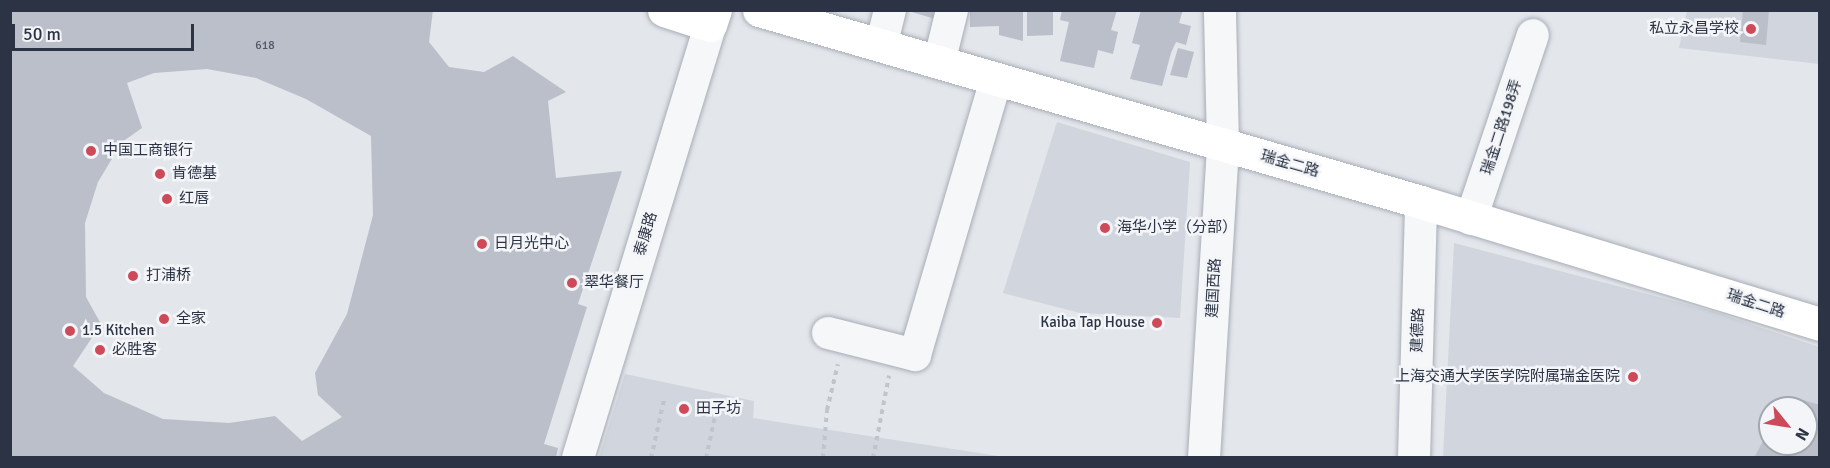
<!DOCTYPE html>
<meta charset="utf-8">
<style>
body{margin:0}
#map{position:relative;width:1830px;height:468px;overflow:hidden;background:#e3e6eb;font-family:Signika,"Noto Sans SC",sans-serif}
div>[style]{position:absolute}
.built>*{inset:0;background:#d1d5dd}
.building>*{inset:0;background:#babfc9}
.path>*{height:4px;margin-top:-2px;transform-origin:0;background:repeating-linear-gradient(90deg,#c1c4ca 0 4.5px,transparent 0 9px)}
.roads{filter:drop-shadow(0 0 2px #a8adb6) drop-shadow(0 0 2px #a8adb6)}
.minor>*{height:32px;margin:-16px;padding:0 16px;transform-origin:16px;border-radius:16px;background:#f6f7f9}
.major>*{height:33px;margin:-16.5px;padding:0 16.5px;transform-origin:16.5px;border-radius:16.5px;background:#fff}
.dots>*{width:16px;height:16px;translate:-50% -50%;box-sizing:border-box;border:3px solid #f3f5f8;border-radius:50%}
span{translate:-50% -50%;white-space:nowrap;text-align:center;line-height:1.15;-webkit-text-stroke:5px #f3f5f8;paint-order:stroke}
.number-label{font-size:12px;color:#4f5665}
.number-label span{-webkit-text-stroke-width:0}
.poi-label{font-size:15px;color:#2b3344}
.right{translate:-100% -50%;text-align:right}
.left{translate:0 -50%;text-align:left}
.street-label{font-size:15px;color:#2b3344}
.frame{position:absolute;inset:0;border:12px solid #2b3344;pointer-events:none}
.north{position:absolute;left:1758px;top:396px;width:60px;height:60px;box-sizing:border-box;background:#f3f5f8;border:2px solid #a3a7b0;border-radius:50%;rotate:120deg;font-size:16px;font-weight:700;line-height:24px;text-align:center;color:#2b3344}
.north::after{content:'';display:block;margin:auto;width:21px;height:27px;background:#cf4a58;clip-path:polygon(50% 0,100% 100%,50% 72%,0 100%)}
.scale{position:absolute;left:12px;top:24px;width:182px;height:27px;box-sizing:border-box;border:3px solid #2b3344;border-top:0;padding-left:8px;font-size:18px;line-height:21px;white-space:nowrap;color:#2b3344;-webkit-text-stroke:4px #f3f5f8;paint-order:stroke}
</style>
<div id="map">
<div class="built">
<div style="clip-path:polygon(1687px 11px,1819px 11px,1819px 64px,1679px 48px)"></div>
<div style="clip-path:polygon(1057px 122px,1190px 162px,1180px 318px,1080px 313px,1003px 293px)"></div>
<div style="clip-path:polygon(evenodd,1454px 243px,1712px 311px,1819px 347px,1819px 457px,1443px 458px,1454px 243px,1770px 408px,1806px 408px,1806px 444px,1770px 444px,1770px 408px)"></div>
<div style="clip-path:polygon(625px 374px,754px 401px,753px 418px,1005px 457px,599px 457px)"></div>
</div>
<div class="building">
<div style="clip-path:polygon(evenodd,10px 10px,433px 10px,429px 42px,449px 67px,484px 72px,513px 56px,566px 92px,548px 101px,556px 178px,622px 171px,578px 304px,587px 307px,544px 444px,558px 448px,556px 458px,10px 458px,10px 10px,207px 69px,256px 78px,306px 99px,371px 136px,373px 215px,347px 314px,315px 373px,318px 395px,342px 417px,302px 441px,275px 416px,229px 423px,163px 419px,104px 393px,73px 366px,101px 324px,86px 297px,85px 223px,98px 182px,122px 142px,142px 128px,127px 83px,154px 73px,207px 69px)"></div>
<div style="clip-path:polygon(905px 10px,944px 10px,942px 21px)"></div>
<div style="clip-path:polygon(970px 10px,1023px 10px,1023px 41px,999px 35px,999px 26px,970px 27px)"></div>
<div style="clip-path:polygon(1027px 10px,1053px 10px,1053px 35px,1027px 36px)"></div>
<div style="clip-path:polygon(1062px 10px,1117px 10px,1111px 30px,1118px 32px,1113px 54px,1098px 50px,1094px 68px,1060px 61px,1069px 22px,1060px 20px)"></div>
<div style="clip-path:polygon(1141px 10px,1183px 10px,1179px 23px,1191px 26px,1186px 45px,1176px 42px,1171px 53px,1162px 86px,1130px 79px,1140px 45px,1132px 43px)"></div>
<div style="clip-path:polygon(1743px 10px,1769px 10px,1766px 45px,1740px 42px)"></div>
<div style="clip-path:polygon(1178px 48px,1194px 52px,1187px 78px,1170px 75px)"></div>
<div style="clip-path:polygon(1803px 400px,1820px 405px,1820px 458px,1754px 458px,1770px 428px,1770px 444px,1806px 444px,1806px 408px,1792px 408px)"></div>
</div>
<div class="path">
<div style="left:651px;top:458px;width:59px;rotate:-77.4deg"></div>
<div style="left:706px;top:458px;width:43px;rotate:-77.9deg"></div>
<div style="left:823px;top:458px;width:48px;rotate:-85.2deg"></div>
<div style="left:827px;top:410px;width:47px;rotate:-76.6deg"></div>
<div style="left:873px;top:458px;width:84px;rotate:-79deg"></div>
</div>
<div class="roads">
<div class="minor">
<div style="left:881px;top:46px;width:37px;rotate:-76deg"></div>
<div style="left:939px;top:63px;width:55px;rotate:-76.2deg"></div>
<div style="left:1471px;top:219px;width:194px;rotate:-71.4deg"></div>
<div style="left:828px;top:333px;width:90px;rotate:14.2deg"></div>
<div style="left:915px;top:355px;width:287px;rotate:-73.6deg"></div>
<div style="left:578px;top:458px;width:453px;rotate:-73deg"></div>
<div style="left:1204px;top:458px;width:314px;rotate:-86.5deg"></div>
<div style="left:1223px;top:145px;width:135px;rotate:-91.3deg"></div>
<div style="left:1414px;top:458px;width:256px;rotate:-88.4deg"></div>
</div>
<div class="major">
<div style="left:664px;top:10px;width:48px;rotate:18.1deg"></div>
<div style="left:710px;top:25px;width:16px;rotate:-72deg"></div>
<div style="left:759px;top:10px;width:689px;rotate:16.17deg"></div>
<div style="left:1421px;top:202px;width:417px;rotate:17deg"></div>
</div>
</div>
<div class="dots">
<div style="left:1751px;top:29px;background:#cf4a58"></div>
<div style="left:91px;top:151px;background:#cf4a58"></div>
<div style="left:160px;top:174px;background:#cf4a58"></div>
<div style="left:167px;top:199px;background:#cf4a58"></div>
<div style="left:1105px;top:228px;background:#cf4a58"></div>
<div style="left:482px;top:244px;background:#cf4a58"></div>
<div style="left:133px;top:276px;background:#cf4a58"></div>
<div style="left:572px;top:283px;background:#cf4a58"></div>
<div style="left:164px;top:319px;background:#cf4a58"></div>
<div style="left:1157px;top:323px;background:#cf4a58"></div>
<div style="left:70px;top:331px;background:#cf4a58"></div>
<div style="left:100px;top:350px;background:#cf4a58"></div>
<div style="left:1633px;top:377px;background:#cf4a58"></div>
<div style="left:684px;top:409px;background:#cf4a58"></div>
</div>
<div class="number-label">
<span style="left:265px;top:46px">618</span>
</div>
<div class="poi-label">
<span class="right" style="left:1739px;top:29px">私立永昌学校</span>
<span class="left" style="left:103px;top:151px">中国工商银行</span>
<span class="left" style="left:172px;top:174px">肯德基</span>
<span class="left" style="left:179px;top:199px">红唇</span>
<span class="left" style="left:1117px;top:228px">海华小学（分部）</span>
<span class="left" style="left:494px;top:244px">日月光中心</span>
<span class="left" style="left:146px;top:276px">打浦桥</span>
<span class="left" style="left:584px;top:283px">翠华餐厅</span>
<span class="left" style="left:176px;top:319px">全家</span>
<span class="right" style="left:1145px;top:323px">Kaiba Tap House</span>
<span class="left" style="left:82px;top:331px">1.5 Kitchen</span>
<span class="left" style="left:112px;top:350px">必胜客</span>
<span class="right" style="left:1620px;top:377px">上海交通大学医学院附属瑞金医院</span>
<span class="left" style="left:696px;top:409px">田子坊</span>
</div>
<div class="street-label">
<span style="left:1502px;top:127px;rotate:-72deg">瑞金二路198弄</span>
<span style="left:1290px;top:164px;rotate:16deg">瑞金二路</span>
<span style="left:646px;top:234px;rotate:-73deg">泰康路</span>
<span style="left:1214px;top:288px;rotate:-87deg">建国西路</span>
<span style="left:1756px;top:304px;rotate:18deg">瑞金二路</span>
<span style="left:1418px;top:330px;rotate:-88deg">建德路</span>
</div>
<div class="frame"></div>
<div class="north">N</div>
<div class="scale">50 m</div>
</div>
